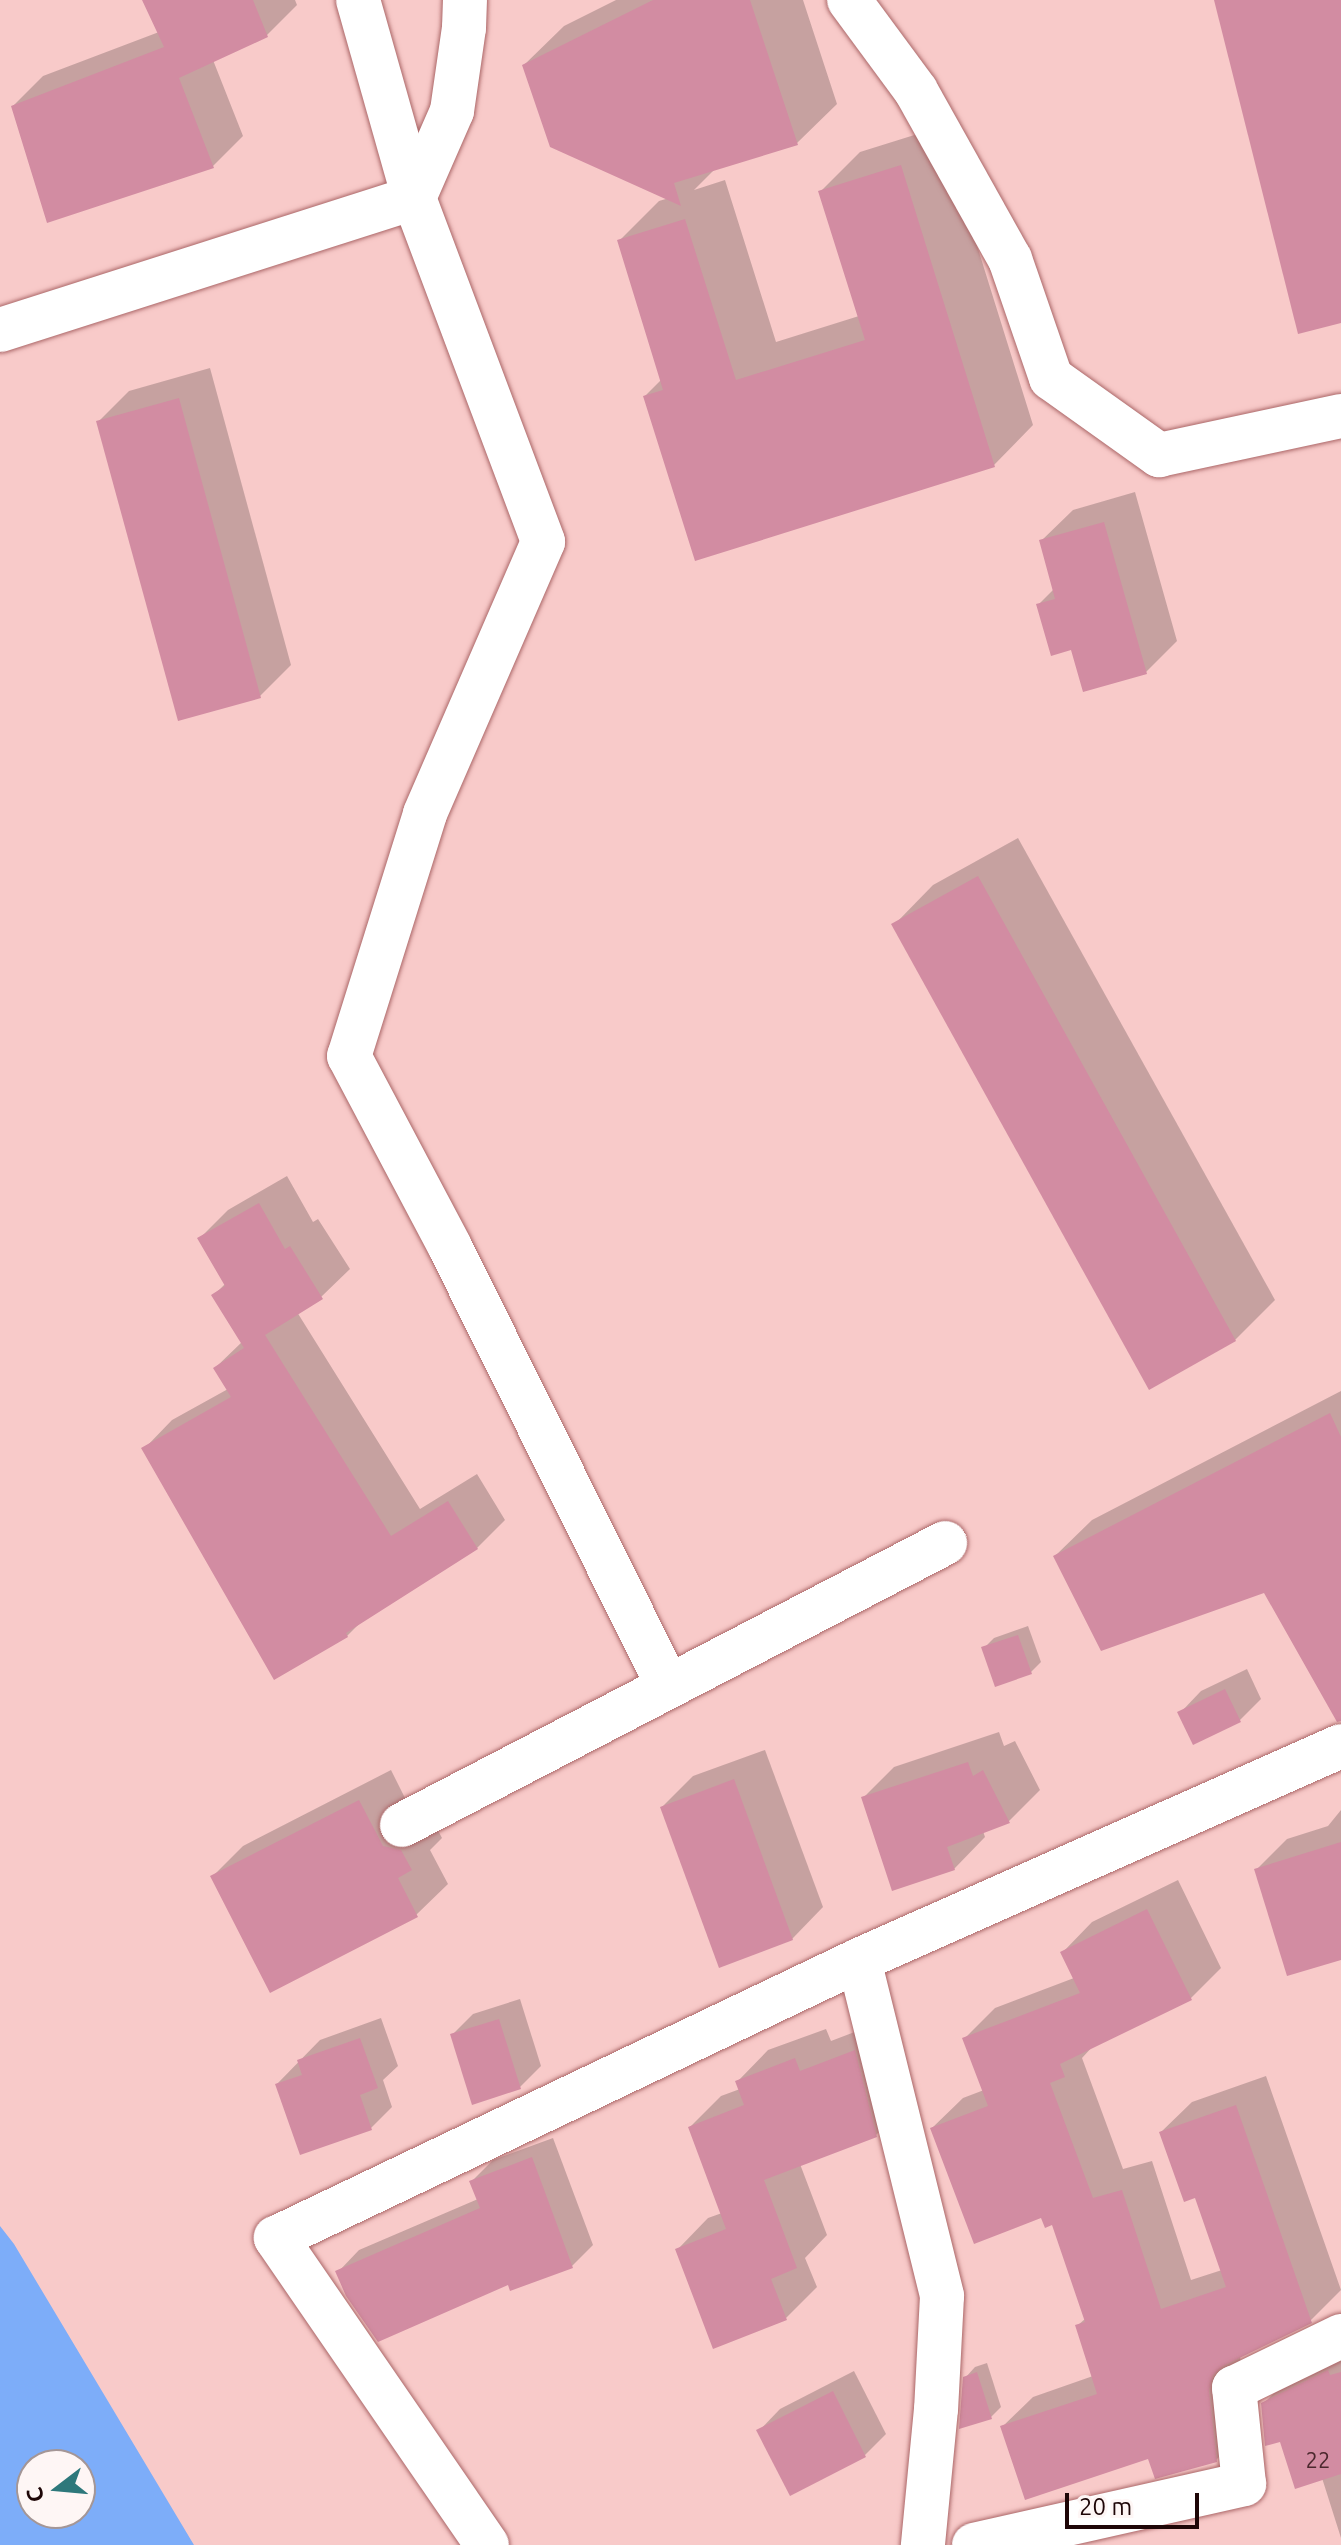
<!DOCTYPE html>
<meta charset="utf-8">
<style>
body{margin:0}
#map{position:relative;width:1341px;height:2545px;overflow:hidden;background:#f8cac9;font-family:Ubuntu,sans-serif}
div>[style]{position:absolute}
.water>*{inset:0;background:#7dadf9}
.shadow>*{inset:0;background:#0003}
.building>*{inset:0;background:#d28ca2}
.roads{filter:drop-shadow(0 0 2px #ab6768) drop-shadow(0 0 2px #ab6768)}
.minor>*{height:44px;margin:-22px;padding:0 22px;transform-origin:22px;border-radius:22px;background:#fff}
span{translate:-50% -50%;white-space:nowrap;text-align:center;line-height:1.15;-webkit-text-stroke:7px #fef6f5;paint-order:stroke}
.number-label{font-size:22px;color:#4b282e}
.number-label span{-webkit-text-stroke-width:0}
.north{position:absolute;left:16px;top:2449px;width:80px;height:80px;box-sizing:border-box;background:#fef6f5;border:2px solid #a49696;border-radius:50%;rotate:254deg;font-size:22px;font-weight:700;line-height:32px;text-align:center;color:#1e0607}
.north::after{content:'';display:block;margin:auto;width:28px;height:36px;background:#2e787b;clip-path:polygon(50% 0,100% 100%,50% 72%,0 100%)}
.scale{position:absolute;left:1065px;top:2493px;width:134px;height:36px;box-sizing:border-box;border:4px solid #1e0607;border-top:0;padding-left:10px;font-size:24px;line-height:28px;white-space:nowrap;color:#1e0607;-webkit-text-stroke:6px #fef6f5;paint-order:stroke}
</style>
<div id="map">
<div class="water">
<div style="clip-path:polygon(evenodd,0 2226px,14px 2244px,194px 2545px,0 2545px,0 2226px,32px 2465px,80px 2465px,80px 2513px,32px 2513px,32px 2465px)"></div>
</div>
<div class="shadow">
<div style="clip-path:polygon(144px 0,295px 0,297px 5px,267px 35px,213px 60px,243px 136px,213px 166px,13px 106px,43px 76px,159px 32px)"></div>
<div style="clip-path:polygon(616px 0,803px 0,837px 104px,797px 143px,716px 168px,694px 190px,725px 180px,776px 342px,859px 316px,820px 192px,860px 152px,940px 127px,1033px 425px,994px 465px,645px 396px,662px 379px,619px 241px,659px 201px,669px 198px,524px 65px,564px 26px)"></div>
<div style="clip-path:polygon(210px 368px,291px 665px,260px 696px,98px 422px,129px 391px)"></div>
<div style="clip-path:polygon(1135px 492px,1177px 641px,1146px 672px,1072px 648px,1038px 605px,1054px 589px,1041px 541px,1073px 510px)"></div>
<div style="clip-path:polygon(1018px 838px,1275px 1300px,1235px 1340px,894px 925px,933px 885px)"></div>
<div style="clip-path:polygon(287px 1176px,313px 1222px,318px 1219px,350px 1269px,321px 1297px,297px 1312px,420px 1509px,477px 1474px,505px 1520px,477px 1548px,363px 1620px,347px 1636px,144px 1449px,172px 1420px,228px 1389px,215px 1368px,243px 1341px,214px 1295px,226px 1283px,200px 1238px,228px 1210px)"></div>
<div style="clip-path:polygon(1341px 1391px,1341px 1692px,1265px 1590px,1055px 1556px,1092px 1520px)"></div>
<div style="clip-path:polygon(1028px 1626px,1041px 1662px,1031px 1672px,984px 1648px,994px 1638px)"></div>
<div style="clip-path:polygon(1247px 1669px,1261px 1699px,1240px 1720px,1194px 1743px,1180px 1713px,1201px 1691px)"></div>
<div style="clip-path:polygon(999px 1732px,1004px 1746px,1015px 1741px,1040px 1790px,1009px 1821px,983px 1831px,985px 1837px,954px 1869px,863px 1798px,894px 1767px)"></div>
<div style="clip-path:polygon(765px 1750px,823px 1907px,792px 1939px,662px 1807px,693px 1776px)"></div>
<div style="clip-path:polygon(391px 1770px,414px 1816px,432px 1819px,442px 1838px,430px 1850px,448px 1884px,416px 1915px,212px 1877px,243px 1846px)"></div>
<div style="clip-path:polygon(1341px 1810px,1341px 1958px,1256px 1870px,1287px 1839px,1328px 1826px)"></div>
<div style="clip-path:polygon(1178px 1880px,1221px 1968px,1191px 1998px,1094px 2045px,1082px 2058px,1123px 2169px,1152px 2161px,1191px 2280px,1222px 2270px,1196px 2196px,1161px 2132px,1192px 2102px,1266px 2076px,1341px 2290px,1310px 2321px,1240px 2355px,1246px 2430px,1216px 2460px,1150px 2457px,1002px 2427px,1033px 2397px,1093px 2376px,1077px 2326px,1086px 2318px,1054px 2223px,932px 2128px,963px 2098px,984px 2090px,965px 2038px,995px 2008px,1074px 1978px,1062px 1953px,1092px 1922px)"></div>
<div style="clip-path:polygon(520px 1999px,541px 2066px,520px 2087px,452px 2035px,473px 2014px)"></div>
<div style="clip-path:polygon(381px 2018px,398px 2066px,383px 2080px,392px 2107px,371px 2128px,301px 2152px,277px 2084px,320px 2040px)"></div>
<div style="clip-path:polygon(886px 2020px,907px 2104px,876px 2135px,800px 2164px,827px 2235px,805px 2258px,817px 2287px,786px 2318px,677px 2250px,708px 2218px,722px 2213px,690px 2127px,721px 2096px,740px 2089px,737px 2082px,768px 2050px,826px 2029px,831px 2041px)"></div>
<div style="clip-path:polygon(553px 2138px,593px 2245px,572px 2266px,509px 2282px,338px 2272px,359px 2250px,478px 2199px,472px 2181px,493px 2160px)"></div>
<div style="clip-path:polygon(1341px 2354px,1341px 2538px,1322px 2478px,1281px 2439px,1263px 2404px,1286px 2381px)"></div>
<div style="clip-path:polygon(987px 2363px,1001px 2407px,991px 2417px,965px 2378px,975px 2367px)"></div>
<div style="clip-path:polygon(854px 2371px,886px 2434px,865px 2455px,759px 2431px,780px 2409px)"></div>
</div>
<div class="building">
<div style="clip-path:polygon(142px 0,253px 0,268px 37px,179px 78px,214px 168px,47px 223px,11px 106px,164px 47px)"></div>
<div style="clip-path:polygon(653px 0,750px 0,798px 145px,674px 183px,681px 206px,550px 147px,522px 65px)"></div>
<div style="clip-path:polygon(1214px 0,1341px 0,1341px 323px,1298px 334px)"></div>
<div style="clip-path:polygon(901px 165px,995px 467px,695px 561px,643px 396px,663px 390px,617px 240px,685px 219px,736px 380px,865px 340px,818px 191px)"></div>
<div style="clip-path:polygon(179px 398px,261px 698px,178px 721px,96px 421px)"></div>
<div style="clip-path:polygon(1104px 522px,1147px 674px,1083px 692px,1071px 650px,1051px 656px,1036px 604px,1055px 599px,1039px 540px)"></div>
<div style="clip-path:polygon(978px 876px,1236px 1341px,1149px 1390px,891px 924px)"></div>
<div style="clip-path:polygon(259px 1203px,285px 1249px,290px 1246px,323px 1299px,265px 1335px,391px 1536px,448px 1501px,478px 1549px,346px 1633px,348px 1637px,274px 1680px,141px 1448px,231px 1397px,213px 1368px,244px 1348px,211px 1295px,225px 1286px,197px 1238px)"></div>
<div style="clip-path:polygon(1330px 1413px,1341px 1437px,1341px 1721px,1337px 1722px,1264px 1593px,1101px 1651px,1053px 1556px)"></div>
<div style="clip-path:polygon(1018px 1635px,1032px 1674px,995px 1687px,981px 1647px)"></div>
<div style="clip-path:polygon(1225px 1689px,1241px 1722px,1193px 1745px,1177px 1712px)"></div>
<div style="clip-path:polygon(968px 1762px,973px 1776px,983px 1770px,1010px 1823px,947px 1847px,955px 1870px,892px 1891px,861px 1797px)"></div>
<div style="clip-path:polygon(734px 1779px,793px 1940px,719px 1968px,660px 1807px)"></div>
<div style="clip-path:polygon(359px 1800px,383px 1846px,401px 1850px,412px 1870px,398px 1878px,418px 1917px,270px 1993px,210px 1876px)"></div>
<div style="clip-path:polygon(1341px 1842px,1341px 1960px,1287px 1976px,1254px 1869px)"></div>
<div style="clip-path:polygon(1147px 1909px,1192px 2000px,1060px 2064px,1065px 2077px,1050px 2083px,1093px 2198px,1122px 2190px,1161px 2309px,1226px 2287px,1195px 2198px,1184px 2202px,1159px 2132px,1236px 2105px,1312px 2323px,1223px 2366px,1213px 2375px,1209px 2391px,1217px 2462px,1155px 2479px,1148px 2459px,1025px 2500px,1000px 2426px,1097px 2394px,1075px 2325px,1085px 2322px,1052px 2225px,1045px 2228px,1041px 2218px,974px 2244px,930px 2128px,988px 2106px,962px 2038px,1080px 1993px,1060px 1952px)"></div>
<div style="clip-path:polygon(499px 2019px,521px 2089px,472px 2105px,450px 2034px)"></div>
<div style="clip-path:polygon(360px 2038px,378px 2088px,360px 2095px,372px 2130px,300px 2155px,275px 2084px,302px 2075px,297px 2060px)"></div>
<div style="clip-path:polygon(855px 2050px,877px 2137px,764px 2180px,797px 2268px,771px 2279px,787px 2320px,713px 2349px,675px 2249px,726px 2229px,688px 2127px,744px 2105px,735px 2081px,795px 2058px,800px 2071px)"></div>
<div style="clip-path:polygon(532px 2157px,573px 2268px,510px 2291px,508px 2285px,378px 2342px,346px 2296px,335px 2271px,480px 2208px,469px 2181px)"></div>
<div style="clip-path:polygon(1328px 2370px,1330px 2375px,1341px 2372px,1341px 2474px,1295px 2489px,1280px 2442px,1265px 2446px,1261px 2403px)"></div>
<div style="clip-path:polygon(977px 2372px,992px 2419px,959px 2429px,963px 2377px)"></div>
<div style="clip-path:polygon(833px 2391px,866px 2457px,790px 2496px,756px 2430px)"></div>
</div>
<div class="roads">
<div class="minor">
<div style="left:358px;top:0;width:206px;rotate:74.2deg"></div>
<div style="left:414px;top:198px;width:367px;rotate:69.4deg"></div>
<div style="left:543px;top:542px;width:296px;rotate:113.5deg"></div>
<div style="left:425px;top:814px;width:254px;rotate:107.4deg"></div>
<div style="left:349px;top:1056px;width:216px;rotate:62.1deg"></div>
<div style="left:450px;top:1247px;width:491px;rotate:63.6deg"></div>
<div style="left:849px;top:0;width:113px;rotate:53.6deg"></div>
<div style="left:916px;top:91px;width:193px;rotate:60.8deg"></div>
<div style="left:1010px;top:259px;width:126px;rotate:71deg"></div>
<div style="left:1051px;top:378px;width:133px;rotate:35.5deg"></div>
<div style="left:1159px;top:455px;width:186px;rotate:-12.1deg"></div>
<div style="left:0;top:330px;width:435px;rotate:-17.7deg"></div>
<div style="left:414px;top:198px;width:95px;rotate:-66.4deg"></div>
<div style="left:452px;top:111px;width:84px;rotate:-81.8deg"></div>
<div style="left:464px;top:28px;width:28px;rotate:-88deg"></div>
<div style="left:402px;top:1825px;width:612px;rotate:-27.44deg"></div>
<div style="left:859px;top:1960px;width:346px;rotate:76.1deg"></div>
<div style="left:942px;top:2296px;width:113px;rotate:93deg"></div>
<div style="left:936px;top:2409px;width:137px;rotate:95.5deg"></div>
<div style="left:487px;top:2545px;width:373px;rotate:-124.5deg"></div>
<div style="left:276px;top:2238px;width:646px;rotate:-25.49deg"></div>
<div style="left:859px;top:1960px;width:527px;rotate:-23.94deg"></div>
<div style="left:974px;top:2545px;width:277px;rotate:-12.7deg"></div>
<div style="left:1244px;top:2484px;width:97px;rotate:-95.9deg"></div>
<div style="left:1234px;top:2388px;width:119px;rotate:-25.9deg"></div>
</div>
</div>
<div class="number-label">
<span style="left:1318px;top:2460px">22</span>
</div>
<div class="north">С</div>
<div class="scale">20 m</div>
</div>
